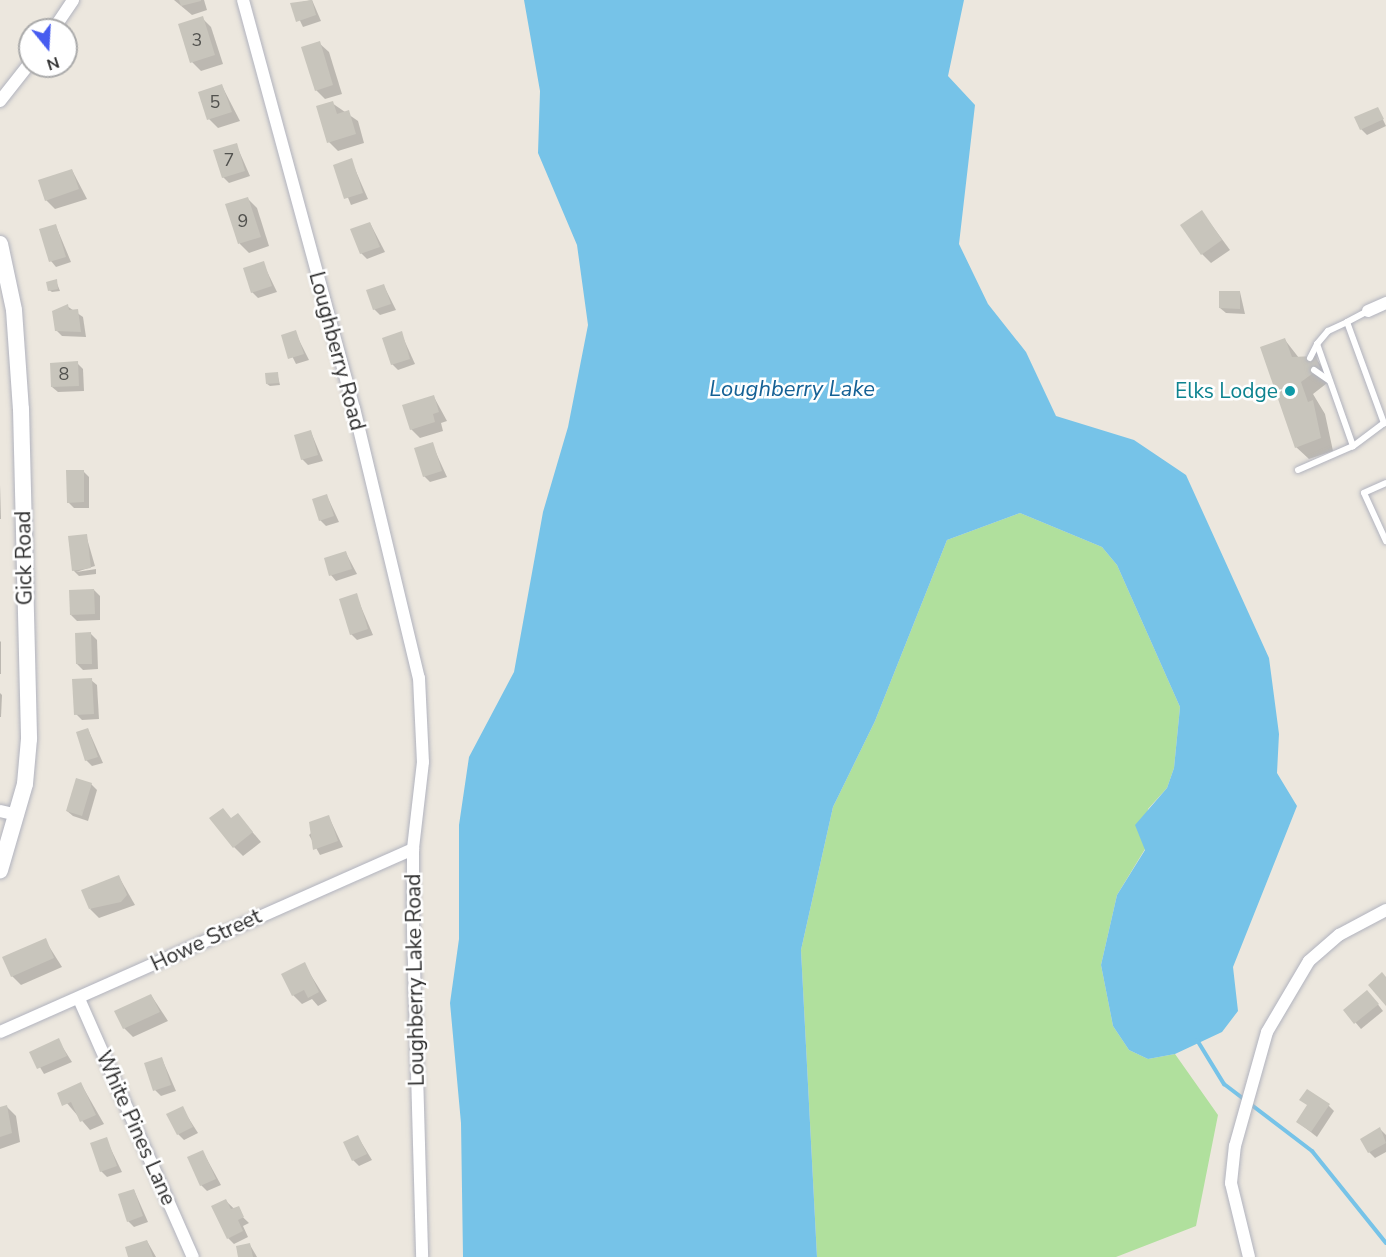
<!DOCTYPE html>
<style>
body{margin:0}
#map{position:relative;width:1386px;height:1257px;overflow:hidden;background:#ece7de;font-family:"Nunito Sans",sans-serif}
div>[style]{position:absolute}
.green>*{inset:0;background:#b0e09d}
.water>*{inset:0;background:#76c3e8}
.shadow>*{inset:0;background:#0003}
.stream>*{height:4px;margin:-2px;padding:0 2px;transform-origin:2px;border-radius:2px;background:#76c3e8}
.building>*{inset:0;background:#c8c5bc}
.roads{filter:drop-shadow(0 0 2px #b1b3be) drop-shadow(0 0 2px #b1b3be)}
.lane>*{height:6px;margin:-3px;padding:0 3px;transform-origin:3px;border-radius:3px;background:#fff}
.street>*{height:12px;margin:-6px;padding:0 6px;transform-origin:6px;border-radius:6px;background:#fff}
.secondary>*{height:16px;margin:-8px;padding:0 8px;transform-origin:8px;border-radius:8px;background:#fff}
.dots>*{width:16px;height:16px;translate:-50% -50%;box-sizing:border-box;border:3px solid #fff;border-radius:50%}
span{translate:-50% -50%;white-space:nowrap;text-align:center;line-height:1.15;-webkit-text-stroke:5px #fff;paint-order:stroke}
.number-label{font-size:18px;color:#52524f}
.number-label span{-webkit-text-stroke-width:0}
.street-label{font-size:21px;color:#2b2b2b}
.culture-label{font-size:21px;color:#0d838f}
.right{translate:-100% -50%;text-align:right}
.water-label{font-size:22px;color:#156195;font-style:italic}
.north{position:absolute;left:18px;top:18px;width:60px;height:60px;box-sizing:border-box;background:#fff;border:2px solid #aaa;border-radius:50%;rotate:162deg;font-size:16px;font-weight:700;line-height:24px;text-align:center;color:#2b2b2b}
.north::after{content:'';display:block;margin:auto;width:21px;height:27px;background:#475cf0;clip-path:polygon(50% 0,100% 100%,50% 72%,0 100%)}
</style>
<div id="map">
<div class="green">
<div style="clip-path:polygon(1020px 513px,1102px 547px,1117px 565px,1180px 707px,1174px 768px,1167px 788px,1148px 809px,1145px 849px,1117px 895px,1101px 965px,1113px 1026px,1129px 1050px,1148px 1059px,1175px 1054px,1218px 1115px,1196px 1226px,1116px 1257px,817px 1257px,801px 950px,833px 807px,875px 721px,947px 540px)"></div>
</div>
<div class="water">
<div style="clip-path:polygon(524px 0,964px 0,948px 76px,975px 105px,959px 244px,988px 304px,1026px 352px,1056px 416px,1134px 440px,1186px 475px,1269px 658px,1279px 734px,1277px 773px,1297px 806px,1233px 967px,1238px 1011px,1222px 1032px,1175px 1054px,1148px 1059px,1129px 1050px,1113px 1026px,1101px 965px,1117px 895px,1145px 850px,1135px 825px,1167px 788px,1174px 768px,1180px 707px,1117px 565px,1102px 547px,1020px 513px,947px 540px,875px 721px,833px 807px,801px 950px,817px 1257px,463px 1257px,461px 1123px,450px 1003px,459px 939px,459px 825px,469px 757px,514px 672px,543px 512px,568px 427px,588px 325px,577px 245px,538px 153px,540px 91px)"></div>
</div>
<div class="shadow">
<div style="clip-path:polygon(174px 0,204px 0,207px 10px,192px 15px)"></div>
<div style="clip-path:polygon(312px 0,321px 21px,303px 27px,292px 4px)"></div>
<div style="clip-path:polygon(202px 18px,211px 27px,223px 64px,201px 71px,192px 62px)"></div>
<div style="clip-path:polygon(319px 43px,329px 52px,342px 94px,325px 99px,316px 90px)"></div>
<div style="clip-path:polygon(222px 86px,240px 121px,218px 128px,209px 119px)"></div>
<div style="clip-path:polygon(332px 103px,358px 121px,364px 143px,338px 151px,329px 142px)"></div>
<div style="clip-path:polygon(1378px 109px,1386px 126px,1367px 135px,1361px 129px)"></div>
<div style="clip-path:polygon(236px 144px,250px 176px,229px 183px,223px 177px)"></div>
<div style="clip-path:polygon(351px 160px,368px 199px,351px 205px,335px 166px)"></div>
<div style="clip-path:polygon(72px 170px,87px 199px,55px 209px,46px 200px)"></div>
<div style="clip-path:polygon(248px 199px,257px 208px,269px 246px,249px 253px,240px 244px,227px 205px)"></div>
<div style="clip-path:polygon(1202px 212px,1230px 250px,1211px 263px,1202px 254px)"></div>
<div style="clip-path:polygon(370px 223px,385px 252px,367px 259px,361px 253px)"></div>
<div style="clip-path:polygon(56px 226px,71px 262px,56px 267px,51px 261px)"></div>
<div style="clip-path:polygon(263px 263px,277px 292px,258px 298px,252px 292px)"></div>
<div style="clip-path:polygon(56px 281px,60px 291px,52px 292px,49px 290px)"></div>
<div style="clip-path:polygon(384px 286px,396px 310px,380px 315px,374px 309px)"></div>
<div style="clip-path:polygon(1240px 292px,1245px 314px,1226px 313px,1220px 308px)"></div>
<div style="clip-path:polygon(67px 306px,83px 317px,86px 337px,62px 336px,56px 330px)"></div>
<div style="clip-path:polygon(295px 332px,309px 360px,296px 364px,282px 336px)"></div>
<div style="clip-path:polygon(401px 333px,415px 364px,398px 370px,392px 364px)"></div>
<div style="clip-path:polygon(1285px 340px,1299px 358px,1315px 357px,1331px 380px,1313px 394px,1325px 414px,1333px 451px,1309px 459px,1296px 447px)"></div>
<div style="clip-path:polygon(77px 363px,83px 369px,84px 391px,58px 392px,52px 387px)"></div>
<div style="clip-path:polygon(277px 373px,280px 385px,270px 386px,267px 384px)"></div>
<div style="clip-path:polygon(434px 397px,447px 421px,441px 423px,443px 431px,420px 438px,411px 429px)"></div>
<div style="clip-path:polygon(311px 432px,323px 461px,308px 465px,302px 459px)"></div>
<div style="clip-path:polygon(432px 444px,447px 477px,430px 482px,424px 476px)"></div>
<div style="clip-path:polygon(83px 471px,89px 477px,89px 508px,74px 508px,68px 502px)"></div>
<div style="clip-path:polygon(0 484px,1px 519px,0 519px)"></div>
<div style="clip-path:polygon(327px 496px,339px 522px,326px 526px,320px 520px)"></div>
<div style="clip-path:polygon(86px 535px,95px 566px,76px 572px,96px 569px,96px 574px,79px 576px,73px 570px)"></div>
<div style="clip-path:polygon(346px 553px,357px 574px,336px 581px,331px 575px)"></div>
<div style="clip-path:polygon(94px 590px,100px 596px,100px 620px,77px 621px,71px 615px)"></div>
<div style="clip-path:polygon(356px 595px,373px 635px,357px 640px,351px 634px)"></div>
<div style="clip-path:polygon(91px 634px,97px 640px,98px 669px,83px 670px,77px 664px)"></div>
<div style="clip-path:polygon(0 641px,1px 642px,1px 674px,0 674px)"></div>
<div style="clip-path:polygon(91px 680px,97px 685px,99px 719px,82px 720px,76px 714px)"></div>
<div style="clip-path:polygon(0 693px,2px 695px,1px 717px,0 717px)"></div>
<div style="clip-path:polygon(88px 729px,103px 763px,92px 766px,86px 760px)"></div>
<div style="clip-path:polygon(91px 784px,97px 790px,88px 821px,73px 816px,67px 811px)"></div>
<div style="clip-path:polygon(238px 815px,261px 842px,243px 856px,234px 847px,232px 819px)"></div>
<div style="clip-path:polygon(329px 817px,343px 847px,320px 855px,309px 835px)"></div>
<div style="clip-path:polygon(119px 877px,135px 905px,99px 918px,90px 909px)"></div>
<div style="clip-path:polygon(45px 940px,62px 967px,21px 985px,12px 976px)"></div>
<div style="clip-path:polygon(304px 964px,327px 1001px,318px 1006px,312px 999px,302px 1004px,293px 995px)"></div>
<div style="clip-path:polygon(151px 995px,168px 1021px,133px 1037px,124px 1028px)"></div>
<div style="clip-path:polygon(1373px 998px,1383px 1011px,1361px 1029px,1345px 1010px)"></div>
<div style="clip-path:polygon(58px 1040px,72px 1062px,44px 1074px,31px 1052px)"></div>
<div style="clip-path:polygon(162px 1059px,176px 1091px,161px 1096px,155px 1090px)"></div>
<div style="clip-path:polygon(81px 1084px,104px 1124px,90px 1130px,59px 1094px)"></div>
<div style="clip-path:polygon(1308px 1106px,1329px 1106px,1334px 1111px,1317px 1137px,1298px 1122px)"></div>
<div style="clip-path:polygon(7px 1107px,16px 1116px,20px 1142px,0 1149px,0 1109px)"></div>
<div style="clip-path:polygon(182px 1108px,198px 1133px,184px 1140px,178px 1134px)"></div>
<div style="clip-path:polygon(1380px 1129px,1386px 1135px,1386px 1152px,1375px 1158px,1369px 1152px)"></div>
<div style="clip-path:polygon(358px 1137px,372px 1160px,359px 1166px,353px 1160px)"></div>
<div style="clip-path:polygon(106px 1139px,122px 1172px,107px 1177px,101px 1171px)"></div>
<div style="clip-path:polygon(203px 1152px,221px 1185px,207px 1191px,201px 1185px)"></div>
<div style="clip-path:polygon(134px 1190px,148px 1222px,134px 1227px,128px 1221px)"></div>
<div style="clip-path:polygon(226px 1201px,249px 1223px,243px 1226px,248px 1237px,234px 1244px,228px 1238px)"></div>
<div style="clip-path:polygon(147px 1241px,156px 1257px,133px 1257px)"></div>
<div style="clip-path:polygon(250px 1245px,257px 1257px,240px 1257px)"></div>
</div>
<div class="stream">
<div style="left:1197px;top:1040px;width:52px;rotate:58.5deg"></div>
<div style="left:1224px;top:1084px;width:111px;rotate:37.3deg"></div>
<div style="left:1312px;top:1151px;width:118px;rotate:51.2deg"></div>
</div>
<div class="building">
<div style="clip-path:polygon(179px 0,201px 0,201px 1px,181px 6px)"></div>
<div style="clip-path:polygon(312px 0,316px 15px,296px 22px,290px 3px)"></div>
<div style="clip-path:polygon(203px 16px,215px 55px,190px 63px,178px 24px)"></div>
<div style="clip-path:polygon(320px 41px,333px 85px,315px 91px,301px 47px)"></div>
<div style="clip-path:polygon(222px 84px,232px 112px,207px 120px,198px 92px)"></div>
<div style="clip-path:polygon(333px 101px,337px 114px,349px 110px,356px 134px,327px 143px,316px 106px)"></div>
<div style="clip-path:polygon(1378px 107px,1384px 119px,1360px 130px,1354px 117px)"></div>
<div style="clip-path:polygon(237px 143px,245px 171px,222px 178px,213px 150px)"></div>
<div style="clip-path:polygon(352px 158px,363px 193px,344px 199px,333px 165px)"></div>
<div style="clip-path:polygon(72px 169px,79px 189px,45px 201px,38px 180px)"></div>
<div style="clip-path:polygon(248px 197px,261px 237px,238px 244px,225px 204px)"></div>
<div style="clip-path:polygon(1202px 210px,1222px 240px,1201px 255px,1180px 225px)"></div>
<div style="clip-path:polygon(370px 222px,380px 247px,360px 254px,350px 229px)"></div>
<div style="clip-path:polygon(56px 224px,66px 257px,49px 262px,39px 229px)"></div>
<div style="clip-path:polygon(264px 261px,272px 286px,251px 293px,243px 268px)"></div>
<div style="clip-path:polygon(57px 279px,58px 289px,48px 291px,46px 282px)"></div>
<div style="clip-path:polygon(384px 284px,391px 304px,373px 310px,366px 290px)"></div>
<div style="clip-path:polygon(1219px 291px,1240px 291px,1240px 309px,1219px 308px)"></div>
<div style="clip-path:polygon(68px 304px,69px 310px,78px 309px,81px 332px,55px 331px,52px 311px)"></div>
<div style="clip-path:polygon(296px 330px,304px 354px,288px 359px,281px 335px)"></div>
<div style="clip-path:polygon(402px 331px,410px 359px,391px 365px,382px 338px)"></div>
<div style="clip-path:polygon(1285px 338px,1292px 357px,1316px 356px,1320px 368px,1301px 382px,1308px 402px,1313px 400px,1321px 438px,1295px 448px,1260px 347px)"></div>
<div style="clip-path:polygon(78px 361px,79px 386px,51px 387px,50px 363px)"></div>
<div style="clip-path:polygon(278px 372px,279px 383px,266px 384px,265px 373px)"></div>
<div style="clip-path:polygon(434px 395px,439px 412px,433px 414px,435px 422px,410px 430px,402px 405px)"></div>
<div style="clip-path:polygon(311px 430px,318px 455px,301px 460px,294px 435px)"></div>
<div style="clip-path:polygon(433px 442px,442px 471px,423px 477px,414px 448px)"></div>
<div style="clip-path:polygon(66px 470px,84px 470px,84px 502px,67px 503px)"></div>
<div style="clip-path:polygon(327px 494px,334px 516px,319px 521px,312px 499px)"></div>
<div style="clip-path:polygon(87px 534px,91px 568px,72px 571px,68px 536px)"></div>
<div style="clip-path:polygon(346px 551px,352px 569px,329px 576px,324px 558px)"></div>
<div style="clip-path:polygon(94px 589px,95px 614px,70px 615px,69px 590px)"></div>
<div style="clip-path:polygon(357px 593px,368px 629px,350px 635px,339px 599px)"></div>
<div style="clip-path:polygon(91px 632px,92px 664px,76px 664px,75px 633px)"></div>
<div style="clip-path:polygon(92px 678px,94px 714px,74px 715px,72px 679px)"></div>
<div style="clip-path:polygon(88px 728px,98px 757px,85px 761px,76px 732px)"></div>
<div style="clip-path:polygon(76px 778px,92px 783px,82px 816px,66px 811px)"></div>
<div style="clip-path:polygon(223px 808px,231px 818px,238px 813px,253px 832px,233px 848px,209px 818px)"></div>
<div style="clip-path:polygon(329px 815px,338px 841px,313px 850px,309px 822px)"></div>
<div style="clip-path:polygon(119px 875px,127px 895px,121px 902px,89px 909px,81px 890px)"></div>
<div style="clip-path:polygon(46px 938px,54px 958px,11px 977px,2px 957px)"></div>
<div style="clip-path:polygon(305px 962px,319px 992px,308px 998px,304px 990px,292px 996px,281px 974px)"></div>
<div style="clip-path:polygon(1382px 972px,1386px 977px,1386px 1006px,1368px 985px)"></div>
<div style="clip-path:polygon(1367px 990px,1379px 1004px,1354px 1024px,1343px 1010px)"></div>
<div style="clip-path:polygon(151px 994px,160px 1012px,123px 1029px,114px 1011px)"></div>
<div style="clip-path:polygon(59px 1038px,67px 1056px,37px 1069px,29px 1052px)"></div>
<div style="clip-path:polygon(162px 1057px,171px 1085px,153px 1091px,144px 1063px)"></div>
<div style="clip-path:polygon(81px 1082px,96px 1115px,80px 1122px,71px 1102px,62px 1106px,57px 1093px)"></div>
<div style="clip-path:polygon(1307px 1089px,1330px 1104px,1311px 1132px,1296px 1122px,1307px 1105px,1299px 1100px)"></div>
<div style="clip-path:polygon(7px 1105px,12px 1133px,0 1137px,0 1107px)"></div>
<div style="clip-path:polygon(183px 1106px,193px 1127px,177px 1135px,166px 1114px)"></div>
<div style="clip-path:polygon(1380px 1127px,1386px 1143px,1368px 1153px,1360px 1139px)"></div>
<div style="clip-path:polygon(358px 1135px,367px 1154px,352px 1161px,343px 1142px)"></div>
<div style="clip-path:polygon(107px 1137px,117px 1166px,100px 1172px,90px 1143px)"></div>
<div style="clip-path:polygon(203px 1150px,216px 1179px,200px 1186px,187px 1157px)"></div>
<div style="clip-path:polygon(134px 1189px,143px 1216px,127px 1222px,118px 1194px)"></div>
<div style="clip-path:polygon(226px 1199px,231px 1209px,239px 1206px,244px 1217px,238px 1220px,243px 1231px,227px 1239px,211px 1206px)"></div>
<div style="clip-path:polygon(147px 1240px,153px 1257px,128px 1257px,125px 1247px)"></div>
<div style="clip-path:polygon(250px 1243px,253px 1257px,238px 1257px,236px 1246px)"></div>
</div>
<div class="roads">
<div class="lane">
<div style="left:1347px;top:322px;width:108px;rotate:69.9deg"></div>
<div style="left:1384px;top:423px;width:39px;rotate:143deg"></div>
<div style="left:1353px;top:446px;width:108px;rotate:-109.4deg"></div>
<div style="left:1317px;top:344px;width:17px;rotate:-50deg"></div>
<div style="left:1328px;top:331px;width:21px;rotate:-25deg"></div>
<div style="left:1347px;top:322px;width:24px;rotate:-28deg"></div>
<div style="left:1310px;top:358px;width:16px;rotate:-63deg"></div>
<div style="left:1314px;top:370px;width:19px;rotate:35deg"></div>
<div style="left:1298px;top:470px;width:60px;rotate:-23.6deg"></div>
<div style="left:1386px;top:483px;width:24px;rotate:156deg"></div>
<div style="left:1364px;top:493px;width:53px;rotate:65.4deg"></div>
</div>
<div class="street">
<div style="left:243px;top:0;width:423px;rotate:74.8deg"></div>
<div style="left:354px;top:408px;width:278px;rotate:76.5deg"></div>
<div style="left:419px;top:678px;width:84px;rotate:87.3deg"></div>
<div style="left:423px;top:762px;width:88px;rotate:96.6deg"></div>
<div style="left:413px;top:849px;width:80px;rotate:90deg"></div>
<div style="left:413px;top:929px;width:328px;rotate:88.4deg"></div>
<div style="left:53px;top:30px;width:36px;rotate:-56deg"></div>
<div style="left:0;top:101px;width:48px;rotate:-51.7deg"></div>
<div style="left:1368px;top:311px;width:20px;rotate:-24deg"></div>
<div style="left:0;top:811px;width:18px;rotate:13deg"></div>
<div style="left:79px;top:999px;width:282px;rotate:66.2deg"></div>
<div style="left:0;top:1032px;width:452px;rotate:-23.9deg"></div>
<div style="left:1249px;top:1257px;width:76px;rotate:-103.7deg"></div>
<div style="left:1231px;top:1183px;width:37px;rotate:-84deg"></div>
<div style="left:1235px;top:1146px;width:118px;rotate:-74.3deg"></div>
<div style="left:1267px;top:1032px;width:82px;rotate:-59.4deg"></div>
<div style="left:1309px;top:961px;width:40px;rotate:-41deg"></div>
<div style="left:1339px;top:935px;width:53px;rotate:-28deg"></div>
</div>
<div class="secondary">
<div style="left:0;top:244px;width:67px;rotate:78deg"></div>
<div style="left:14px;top:310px;width:99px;rotate:86deg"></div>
<div style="left:21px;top:409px;width:330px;rotate:88.6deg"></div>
<div style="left:29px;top:739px;width:45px;rotate:95.1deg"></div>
<div style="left:25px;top:784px;width:90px;rotate:106.2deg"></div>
</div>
</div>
<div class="dots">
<div style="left:1290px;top:391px;background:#0f9aa8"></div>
</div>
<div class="number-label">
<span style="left:197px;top:40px">3</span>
<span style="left:215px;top:102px">5</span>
<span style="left:229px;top:160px">7</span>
<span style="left:243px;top:221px">9</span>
<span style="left:64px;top:374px">8</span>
</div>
<div class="street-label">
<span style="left:337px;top:351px;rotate:75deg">Loughberry Road</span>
<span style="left:24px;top:558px;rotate:-91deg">Gick Road</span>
<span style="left:206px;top:940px;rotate:-25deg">Howe Street</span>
<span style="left:415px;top:980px;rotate:-91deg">Loughberry Lake Road</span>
<span style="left:136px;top:1128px;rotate:66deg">White Pines Lane</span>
</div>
<div class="culture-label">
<span class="right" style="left:1278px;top:391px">Elks Lodge</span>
</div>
<div class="water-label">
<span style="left:792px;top:390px">Loughberry Lake</span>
</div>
<div class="north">N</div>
</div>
